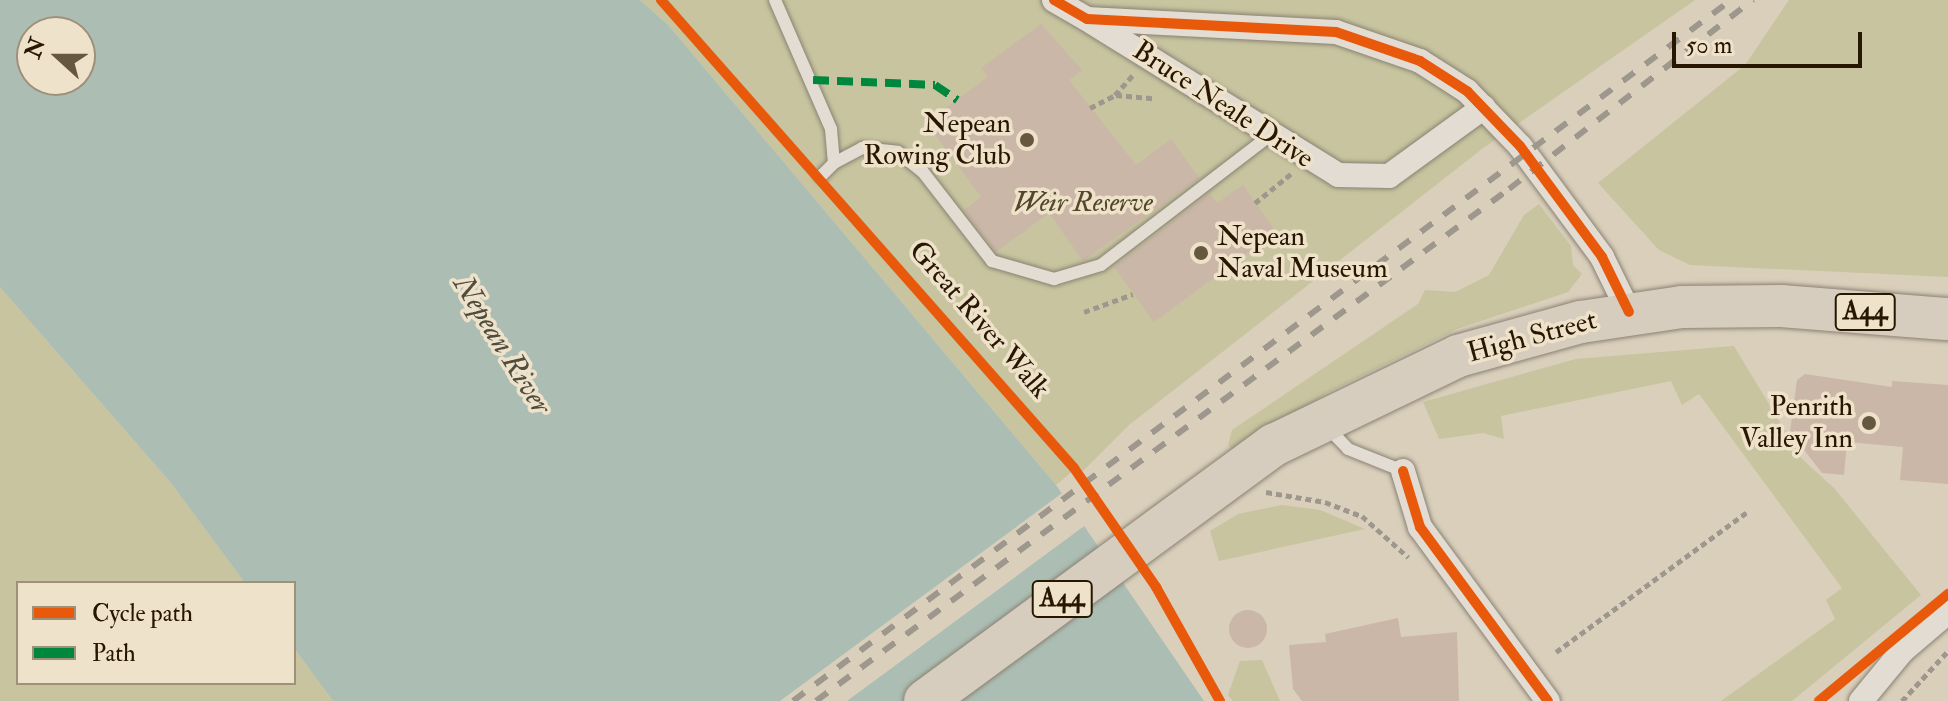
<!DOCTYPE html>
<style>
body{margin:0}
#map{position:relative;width:1948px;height:701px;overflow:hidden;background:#dacfbb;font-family:"IM FELL Double Pica",serif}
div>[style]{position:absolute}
.green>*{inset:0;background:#c7c49f}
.water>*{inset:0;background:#acbeb4}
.pier>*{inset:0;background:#dacfbb}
.building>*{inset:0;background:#cab7a8}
.round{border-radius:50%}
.path>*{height:5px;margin-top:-2.5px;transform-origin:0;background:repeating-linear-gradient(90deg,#9e978d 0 6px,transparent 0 10px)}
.roads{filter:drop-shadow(0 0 2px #8a8274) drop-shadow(0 0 2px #8a8274)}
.service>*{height:12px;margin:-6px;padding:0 6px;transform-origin:6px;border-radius:6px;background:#e2dcd2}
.minor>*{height:24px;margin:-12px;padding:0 12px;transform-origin:12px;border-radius:12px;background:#e2dcd2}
.trunk>*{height:42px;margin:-21px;padding:0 21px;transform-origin:21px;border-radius:21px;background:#d7cdbe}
.rail>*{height:6px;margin-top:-3px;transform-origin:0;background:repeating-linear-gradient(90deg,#9e978d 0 14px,transparent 0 28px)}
.quiet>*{height:8px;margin-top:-4px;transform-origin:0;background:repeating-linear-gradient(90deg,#00873e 0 16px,transparent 0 24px)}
.cycleway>*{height:10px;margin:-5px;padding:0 5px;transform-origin:5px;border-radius:5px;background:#e8590c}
.dots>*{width:22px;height:22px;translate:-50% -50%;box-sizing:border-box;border:4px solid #efe2ca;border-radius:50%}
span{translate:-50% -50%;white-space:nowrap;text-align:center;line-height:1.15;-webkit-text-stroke:7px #efe2ca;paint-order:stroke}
.shield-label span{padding:2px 6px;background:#efe2ca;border:2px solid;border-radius:6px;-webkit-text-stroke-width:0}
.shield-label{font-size:26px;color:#271600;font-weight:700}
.street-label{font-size:28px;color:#271600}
.poi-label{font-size:28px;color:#271600}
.right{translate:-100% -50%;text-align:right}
.left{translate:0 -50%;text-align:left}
.park-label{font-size:28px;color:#524829;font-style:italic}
.water-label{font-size:30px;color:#4f4e3e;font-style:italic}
.legend{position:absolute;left:16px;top:581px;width:280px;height:104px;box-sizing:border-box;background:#efe2ca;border:2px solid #9f9079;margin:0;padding:10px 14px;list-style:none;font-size:24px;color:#271600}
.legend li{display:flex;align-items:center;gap:16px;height:40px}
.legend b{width:40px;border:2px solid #9f9079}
.north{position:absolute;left:16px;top:16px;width:80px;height:80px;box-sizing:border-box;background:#efe2ca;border:2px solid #9f9079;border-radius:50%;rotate:291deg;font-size:22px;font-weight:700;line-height:32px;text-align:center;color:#271600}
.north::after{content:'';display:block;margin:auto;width:28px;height:36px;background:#665741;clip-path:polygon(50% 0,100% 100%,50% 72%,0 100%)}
.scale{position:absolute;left:1672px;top:32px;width:190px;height:36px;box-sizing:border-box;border:4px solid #271600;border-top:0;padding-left:10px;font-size:24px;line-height:28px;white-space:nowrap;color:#271600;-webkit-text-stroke:6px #efe2ca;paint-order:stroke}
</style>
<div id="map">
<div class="green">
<div style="clip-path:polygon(640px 0,1695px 0,1482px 149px,1129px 425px,1083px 471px,1078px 467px,1056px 485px,668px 25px)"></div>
<div style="clip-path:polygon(1789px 0,1948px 0,1948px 277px,1690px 265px,1659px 250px,1598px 183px,1745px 65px)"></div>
<div style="clip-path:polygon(1539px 204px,1571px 246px,1573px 265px,1582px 274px,1568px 292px,1457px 329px,1327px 393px,1236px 453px,1228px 445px,1232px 430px,1418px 304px,1425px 290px,1455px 292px,1489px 275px,1524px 215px)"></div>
<div style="clip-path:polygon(0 287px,171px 483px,245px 583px,18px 583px,18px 683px,294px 683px,294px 648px,333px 701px,0 701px)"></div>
<div style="clip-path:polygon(1734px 346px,1802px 459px,1834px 488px,1921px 595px,1792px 701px,1721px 701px,1835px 619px,1826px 600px,1842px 588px,1699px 394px,1682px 405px,1671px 381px,1501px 416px,1504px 439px,1483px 433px,1439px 439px,1423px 402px,1576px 359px)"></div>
<div style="clip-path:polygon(1282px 505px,1320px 510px,1365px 529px,1219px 561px,1210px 531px,1238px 514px)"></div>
<div style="clip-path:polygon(1262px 660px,1280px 701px,1233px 701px,1228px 695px,1240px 661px)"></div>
</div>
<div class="water">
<div style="clip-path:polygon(evenodd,0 0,640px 0,668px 25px,1056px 485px,1204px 701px,333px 701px,294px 648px,294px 583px,245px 583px,171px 483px,0 287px,0 0,32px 32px,80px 32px,80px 80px,32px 80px,32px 32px)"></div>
</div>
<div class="pier">
<div style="clip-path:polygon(1065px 491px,1087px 524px,847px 701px,780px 701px)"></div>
</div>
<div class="building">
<div style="clip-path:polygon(1041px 24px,1082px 70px,1069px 80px,1136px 165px,1171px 139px,1199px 178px,1083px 261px,1049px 213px,996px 252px,964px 210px,981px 197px,926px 122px,988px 77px,981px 68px)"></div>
<div style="clip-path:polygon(1243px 185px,1276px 232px,1154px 322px,1114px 267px,1210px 193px,1217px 203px)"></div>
<div style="clip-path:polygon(1805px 374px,1892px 387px,1892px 381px,1948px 385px,1948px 484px,1900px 480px,1903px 447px,1847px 442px,1844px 475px,1822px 473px,1790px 432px,1797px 380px)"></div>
<div class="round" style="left:1229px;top:610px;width:38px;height:38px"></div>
<div style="clip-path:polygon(1398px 618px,1401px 637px,1457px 632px,1459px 701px,1302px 701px,1293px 689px,1289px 645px,1326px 642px,1325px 634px)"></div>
</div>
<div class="path">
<div style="left:1116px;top:95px;width:37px;rotate:5deg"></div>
<div style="left:1090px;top:108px;width:28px;rotate:-27deg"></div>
<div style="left:1115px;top:95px;width:27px;rotate:-48deg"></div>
<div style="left:1255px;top:203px;width:48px;rotate:-39deg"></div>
<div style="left:1084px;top:312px;width:52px;rotate:-20.2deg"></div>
<div style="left:1266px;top:492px;width:60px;rotate:9.6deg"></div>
<div style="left:1325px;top:502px;width:40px;rotate:21deg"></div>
<div style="left:1362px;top:516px;width:62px;rotate:41.7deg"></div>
<div style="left:1556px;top:652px;width:239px;rotate:-36.2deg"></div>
<div style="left:1902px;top:701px;width:68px;rotate:-47.4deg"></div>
</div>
<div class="roads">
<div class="service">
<div style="left:775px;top:0;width:141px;rotate:66.5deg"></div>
<div style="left:831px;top:129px;width:34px;rotate:85deg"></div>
<div style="left:834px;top:163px;width:18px;rotate:135deg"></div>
<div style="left:834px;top:163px;width:32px;rotate:-28deg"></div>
<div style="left:862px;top:148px;width:36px;rotate:6deg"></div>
<div style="left:898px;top:152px;width:32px;rotate:39deg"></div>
<div style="left:923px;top:172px;width:113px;rotate:52.2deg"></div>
<div style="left:992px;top:261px;width:65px;rotate:16.2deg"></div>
<div style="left:1054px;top:279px;width:49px;rotate:-16.6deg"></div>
<div style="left:1101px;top:265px;width:212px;rotate:-37.5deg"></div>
<div style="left:1328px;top:428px;width:29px;rotate:46deg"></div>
<div style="left:1348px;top:449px;width:59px;rotate:21.8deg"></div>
</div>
<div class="minor">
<div style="left:1054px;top:0;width:38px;rotate:30deg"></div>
<div style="left:1087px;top:19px;width:249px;rotate:3deg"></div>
<div style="left:1336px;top:32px;width:89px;rotate:19deg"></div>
<div style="left:1420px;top:61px;width:56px;rotate:32.6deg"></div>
<div style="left:1467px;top:91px;width:76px;rotate:46.1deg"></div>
<div style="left:1520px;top:146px;width:138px;rotate:53.5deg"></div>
<div style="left:1602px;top:257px;width:61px;rotate:63.9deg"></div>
<div style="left:1090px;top:21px;width:292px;rotate:31.8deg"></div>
<div style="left:1338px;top:175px;width:51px;rotate:1.1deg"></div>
<div style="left:1389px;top:176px;width:117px;rotate:-36deg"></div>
<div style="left:1403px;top:471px;width:59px;rotate:73.1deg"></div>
<div style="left:1420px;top:527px;width:216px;rotate:53.7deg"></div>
<div style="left:1861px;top:701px;width:65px;rotate:-50.6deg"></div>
<div style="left:1902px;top:651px;width:60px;rotate:-40.3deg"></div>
</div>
<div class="trunk">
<div style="left:925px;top:701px;width:433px;rotate:-36.3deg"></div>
<div style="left:1274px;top:445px;width:204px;rotate:-25.8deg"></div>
<div style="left:1458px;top:356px;width:128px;rotate:-15.5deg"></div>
<div style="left:1581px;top:322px;width:102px;rotate:-8.4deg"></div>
<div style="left:1682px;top:307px;width:99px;rotate:-0.6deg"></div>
<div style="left:1781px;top:306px;width:168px;rotate:4.5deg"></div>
</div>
</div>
<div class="rail">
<div style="left:793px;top:701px;width:1171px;rotate:-36.77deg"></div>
<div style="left:816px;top:701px;width:862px;rotate:-36.46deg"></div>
<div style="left:1509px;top:189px;width:309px;rotate:-37.8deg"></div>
</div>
<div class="quiet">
<div style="left:813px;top:80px;width:122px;rotate:2.3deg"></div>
<div style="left:935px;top:85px;width:27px;rotate:34deg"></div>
</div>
<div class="cycleway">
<div style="left:661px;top:0;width:624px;rotate:48.57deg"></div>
<div style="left:1074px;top:468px;width:145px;rotate:55.4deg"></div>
<div style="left:1156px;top:587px;width:131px;rotate:60.7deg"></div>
<div style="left:1054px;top:0;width:38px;rotate:30deg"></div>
<div style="left:1087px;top:19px;width:249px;rotate:3deg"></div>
<div style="left:1336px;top:32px;width:89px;rotate:19deg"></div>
<div style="left:1420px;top:61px;width:56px;rotate:32.6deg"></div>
<div style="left:1467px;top:91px;width:76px;rotate:46.1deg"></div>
<div style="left:1520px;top:146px;width:138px;rotate:53.5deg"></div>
<div style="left:1602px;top:257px;width:61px;rotate:63.9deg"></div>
<div style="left:1403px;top:471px;width:59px;rotate:73.1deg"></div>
<div style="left:1420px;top:527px;width:216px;rotate:53.7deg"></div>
<div style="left:1819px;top:701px;width:168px;rotate:-39.7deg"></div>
</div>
<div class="dots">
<div style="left:1027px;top:140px;background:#665741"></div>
<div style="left:1201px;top:253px;background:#665741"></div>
<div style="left:1869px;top:423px;background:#665741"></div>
</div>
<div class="shield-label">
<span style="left:1865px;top:312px">A44</span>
<span style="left:1062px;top:599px">A44</span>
</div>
<div class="street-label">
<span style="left:1223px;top:105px;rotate:33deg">Bruce Neale Drive</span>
<span style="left:979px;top:320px;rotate:49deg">Great River Walk</span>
<span style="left:1532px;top:337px;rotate:-15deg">High Street</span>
</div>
<div class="poi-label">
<span class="right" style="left:1011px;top:140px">Nepean<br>Rowing Club</span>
<span class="left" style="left:1217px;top:253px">Nepean<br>Naval Museum</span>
<span class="right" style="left:1853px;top:423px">Penrith<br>Valley Inn</span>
</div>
<div class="park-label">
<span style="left:1083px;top:203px">Weir Reserve</span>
</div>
<div class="water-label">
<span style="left:502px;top:345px;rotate:58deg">Nepean River</span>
</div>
<ul class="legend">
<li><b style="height:10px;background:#e8590c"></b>Cycle path</li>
<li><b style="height:10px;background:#00873e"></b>Path</li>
</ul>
<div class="north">N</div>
<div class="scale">50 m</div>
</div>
